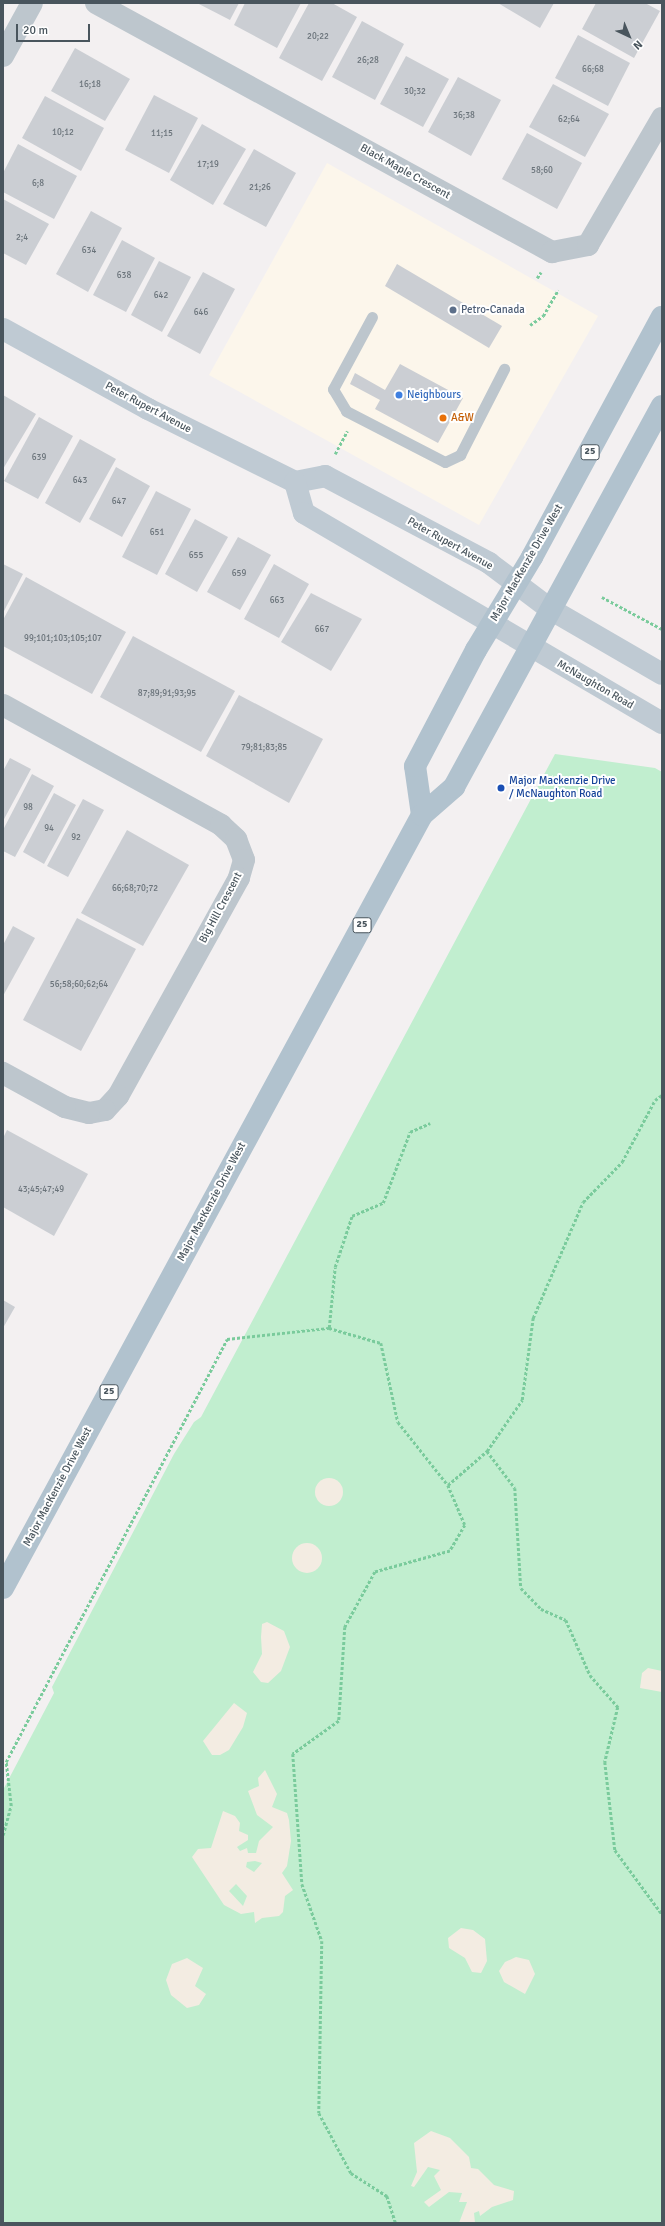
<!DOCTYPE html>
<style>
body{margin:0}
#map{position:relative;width:665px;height:2226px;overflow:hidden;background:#f3f0f1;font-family:Signika,sans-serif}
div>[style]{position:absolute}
.commercial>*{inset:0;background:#fcf6eb}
.green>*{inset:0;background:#c1eecf}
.sand>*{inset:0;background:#f3ece2}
.round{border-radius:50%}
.building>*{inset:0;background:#cbced3}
.path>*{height:2.5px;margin-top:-1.25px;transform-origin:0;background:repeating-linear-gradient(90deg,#7acb9c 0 3px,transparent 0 5px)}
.lane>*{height:11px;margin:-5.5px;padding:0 5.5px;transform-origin:5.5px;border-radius:5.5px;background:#bdc6cd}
.street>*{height:22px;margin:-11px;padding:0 11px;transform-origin:11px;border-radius:11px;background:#bdc6cd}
.secondary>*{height:22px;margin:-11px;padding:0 11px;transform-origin:11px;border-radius:11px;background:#bfcad3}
.primary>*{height:22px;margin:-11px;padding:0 11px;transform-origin:11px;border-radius:11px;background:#b1c2ce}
.dots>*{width:11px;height:11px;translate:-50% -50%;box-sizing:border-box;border:2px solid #fff;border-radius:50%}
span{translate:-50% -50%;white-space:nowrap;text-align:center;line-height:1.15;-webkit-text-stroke:4px #fff;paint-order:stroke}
.number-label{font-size:9px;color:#6a737a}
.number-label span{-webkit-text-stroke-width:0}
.shield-label span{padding:1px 3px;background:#fff;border:1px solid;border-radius:3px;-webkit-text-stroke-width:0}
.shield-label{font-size:10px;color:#49555d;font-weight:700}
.street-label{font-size:11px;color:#49555d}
.service-label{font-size:11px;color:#4e5e75}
.left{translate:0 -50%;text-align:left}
.shop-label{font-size:11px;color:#366cbe}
.food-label{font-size:11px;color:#c56008}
.transit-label{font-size:11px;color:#164399}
.frame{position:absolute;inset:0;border:4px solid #49555d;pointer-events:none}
.north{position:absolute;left:609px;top:16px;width:40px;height:40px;-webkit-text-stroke:3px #fff;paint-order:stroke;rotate:136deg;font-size:11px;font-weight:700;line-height:16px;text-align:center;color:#49555d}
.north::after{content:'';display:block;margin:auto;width:14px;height:18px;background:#49555d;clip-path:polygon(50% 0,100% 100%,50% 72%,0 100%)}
.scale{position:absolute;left:16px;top:24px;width:74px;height:18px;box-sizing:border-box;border:2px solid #49555d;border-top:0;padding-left:5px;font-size:12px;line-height:14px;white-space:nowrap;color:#49555d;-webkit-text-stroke:3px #fff;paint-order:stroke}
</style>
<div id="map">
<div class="commercial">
<div style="clip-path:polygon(327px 163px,598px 316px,479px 525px,209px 375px)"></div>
</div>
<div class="green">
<div style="clip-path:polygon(555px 754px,655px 768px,662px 772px,662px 2223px,3px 2223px,3px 1790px,54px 1693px,52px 1687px,174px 1454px,194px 1422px,201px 1417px)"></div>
</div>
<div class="sand">
<div class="round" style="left:315px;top:1478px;width:28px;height:28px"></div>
<div class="round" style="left:292px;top:1543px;width:30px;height:30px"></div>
<div style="clip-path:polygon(267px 1622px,284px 1631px,290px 1647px,281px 1671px,268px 1683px,261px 1682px,253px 1672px,262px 1654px,261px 1637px,262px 1624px)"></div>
<div style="clip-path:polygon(648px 1668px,662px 1671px,662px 1692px,640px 1688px,642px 1673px)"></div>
<div style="clip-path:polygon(234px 1703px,247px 1713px,243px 1727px,229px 1750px,220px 1755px,212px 1755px,203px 1741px)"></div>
<div style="clip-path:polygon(evenodd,265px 1770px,277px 1794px,272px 1807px,287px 1813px,289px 1820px,291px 1841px,287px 1866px,282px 1873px,293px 1890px,285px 1896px,283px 1912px,279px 1916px,262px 1918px,255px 1923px,254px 1912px,241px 1914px,224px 1905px,192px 1857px,198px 1849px,211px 1848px,223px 1811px,235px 1816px,240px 1823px,239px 1831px,248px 1835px,248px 1840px,237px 1847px,240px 1851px,247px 1848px,248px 1853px,256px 1853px,259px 1841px,273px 1827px,257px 1815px,248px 1791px,259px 1786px,258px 1778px,265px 1770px,255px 1861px,262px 1863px,254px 1872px,246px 1867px,247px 1862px,255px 1861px,265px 1770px,236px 1884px,247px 1896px,243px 1906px,229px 1891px,236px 1884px)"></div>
<div style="clip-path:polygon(461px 1928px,473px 1930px,485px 1939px,487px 1961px,481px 1973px,472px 1972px,465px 1958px,449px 1948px,448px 1938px)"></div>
<div style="clip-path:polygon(516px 1957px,529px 1960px,535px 1974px,525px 1994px,504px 1982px,499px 1971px,505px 1962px)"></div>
<div style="clip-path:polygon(187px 1958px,203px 1968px,195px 1986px,206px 1994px,199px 2005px,187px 2008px,171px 1995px,166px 1980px,172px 1964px)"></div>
<div style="clip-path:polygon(431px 2131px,450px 2138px,469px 2157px,471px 2168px,478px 2169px,494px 2185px,514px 2191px,513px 2200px,492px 2207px,480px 2216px,479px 2211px,474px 2213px,475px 2223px,459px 2223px,467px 2202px,459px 2202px,462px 2193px,449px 2192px,429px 2207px,424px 2202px,441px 2190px,434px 2176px,440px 2170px,428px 2167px,414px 2187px,411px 2186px,417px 2172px,414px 2143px)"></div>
</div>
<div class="building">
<div style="clip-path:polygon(197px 3px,239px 3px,230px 20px)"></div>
<div style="clip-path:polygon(245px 3px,301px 3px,277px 48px,234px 25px)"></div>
<div style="clip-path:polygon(309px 3px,332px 3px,357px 17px,322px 81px,279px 58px)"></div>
<div style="clip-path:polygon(498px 3px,554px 3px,540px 28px)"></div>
<div style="clip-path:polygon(596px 3px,645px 3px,660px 11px,634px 58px,582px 29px)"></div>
<div style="clip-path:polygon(362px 21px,404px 44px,375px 100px,332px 77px)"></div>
<div style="clip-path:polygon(578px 35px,630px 63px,608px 106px,555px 78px)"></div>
<div style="clip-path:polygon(75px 48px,130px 79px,105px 121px,51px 91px)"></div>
<div style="clip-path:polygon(406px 56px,449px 79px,423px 127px,380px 104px)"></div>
<div style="clip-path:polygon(458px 77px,501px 100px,471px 156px,428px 132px)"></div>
<div style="clip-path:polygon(553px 84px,609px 114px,585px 157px,529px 127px)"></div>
<div style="clip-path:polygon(154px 95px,198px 118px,169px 173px,125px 150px)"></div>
<div style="clip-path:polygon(45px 96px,104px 128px,81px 171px,22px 138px)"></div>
<div style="clip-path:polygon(202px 124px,246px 149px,213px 205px,170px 180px)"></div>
<div style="clip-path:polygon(527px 133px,582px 163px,557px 209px,502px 179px)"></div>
<div style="clip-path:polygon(18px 144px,77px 176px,54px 219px,3px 192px,3px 173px)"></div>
<div style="clip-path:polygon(254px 149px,296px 173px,266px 227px,223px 204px)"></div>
<div style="clip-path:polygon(3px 199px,49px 224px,26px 265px,3px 253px)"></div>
<div style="clip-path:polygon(91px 211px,122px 228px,88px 292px,56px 274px)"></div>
<div style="clip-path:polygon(122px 240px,155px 258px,126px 312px,93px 295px)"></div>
<div style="clip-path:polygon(159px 261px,191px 277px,162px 332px,131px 315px)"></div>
<div style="clip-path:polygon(397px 264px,502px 326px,489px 348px,385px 286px)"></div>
<div style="clip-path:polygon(203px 272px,235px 289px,200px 354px,167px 336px)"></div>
<div style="clip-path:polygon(400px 364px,463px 398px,438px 443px,375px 409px,380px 400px,350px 384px,355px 373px,385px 390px)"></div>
<div style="clip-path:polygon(3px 395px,36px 414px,3px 469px)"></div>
<div style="clip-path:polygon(39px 417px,73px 436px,38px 499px,4px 481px)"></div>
<div style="clip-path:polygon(80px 439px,116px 459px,80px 523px,45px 503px)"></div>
<div style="clip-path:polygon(116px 467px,150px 486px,122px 537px,89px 519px)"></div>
<div style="clip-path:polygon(156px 491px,191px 509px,157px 575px,122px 557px)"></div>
<div style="clip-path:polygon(195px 519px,228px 537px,197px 592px,165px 574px)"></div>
<div style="clip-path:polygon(238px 537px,271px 555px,240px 610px,207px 592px)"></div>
<div style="clip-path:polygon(3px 564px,23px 574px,3px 613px)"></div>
<div style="clip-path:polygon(274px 564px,309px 584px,279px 638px,244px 619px)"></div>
<div style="clip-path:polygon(26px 577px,126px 632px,92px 694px,3px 646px,3px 620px)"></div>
<div style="clip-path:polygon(311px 593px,362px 619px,331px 671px,281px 642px)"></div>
<div style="clip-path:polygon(133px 636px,235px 691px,201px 752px,100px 697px)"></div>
<div style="clip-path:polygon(239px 695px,323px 739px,289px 803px,206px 756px)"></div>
<div style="clip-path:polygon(10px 758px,31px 769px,3px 821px,3px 771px)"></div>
<div style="clip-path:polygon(32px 774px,54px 786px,15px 857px,3px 851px,3px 830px)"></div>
<div style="clip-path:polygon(54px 793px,76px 805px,44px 864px,23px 852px)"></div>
<div style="clip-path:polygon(83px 799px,104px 810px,68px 877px,47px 866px)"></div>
<div style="clip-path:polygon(127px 830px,189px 865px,143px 946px,81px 913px)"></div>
<div style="clip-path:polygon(77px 918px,136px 949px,81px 1051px,23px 1020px)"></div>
<div style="clip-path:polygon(13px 926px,35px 938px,3px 996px,3px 945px)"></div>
<div style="clip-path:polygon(7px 1130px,88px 1174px,54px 1236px,3px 1207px,3px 1138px)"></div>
<div style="clip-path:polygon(3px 1300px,15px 1307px,3px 1328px)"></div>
</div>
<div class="path">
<div style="left:537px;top:278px;width:7px;rotate:-56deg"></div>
<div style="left:530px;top:325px;width:16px;rotate:-35deg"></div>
<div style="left:543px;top:316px;width:30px;rotate:-60deg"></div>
<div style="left:335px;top:454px;width:26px;rotate:-62deg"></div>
<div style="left:602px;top:597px;width:68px;rotate:28.1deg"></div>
<div style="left:329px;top:1328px;width:54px;rotate:16.1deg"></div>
<div style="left:381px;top:1343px;width:81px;rotate:77.9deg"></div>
<div style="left:398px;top:1422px;width:80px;rotate:51.6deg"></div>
<div style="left:448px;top:1485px;width:43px;rotate:67deg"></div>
<div style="left:465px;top:1525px;width:30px;rotate:120deg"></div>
<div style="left:450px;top:1551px;width:78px;rotate:164.4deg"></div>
<div style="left:375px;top:1572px;width:63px;rotate:118.6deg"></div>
<div style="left:345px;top:1627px;width:94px;rotate:93.7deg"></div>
<div style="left:339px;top:1721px;width:57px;rotate:144.3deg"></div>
<div style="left:293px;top:1754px;width:130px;rotate:86deg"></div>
<div style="left:302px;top:1884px;width:60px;rotate:70.7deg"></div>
<div style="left:322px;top:1941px;width:172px;rotate:91deg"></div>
<div style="left:319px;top:2113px;width:68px;rotate:61.9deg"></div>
<div style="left:351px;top:2173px;width:43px;rotate:32.6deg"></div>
<div style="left:387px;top:2196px;width:28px;rotate:72deg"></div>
<div style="left:487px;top:1451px;width:62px;rotate:-55.5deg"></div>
<div style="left:522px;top:1400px;width:83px;rotate:-82.4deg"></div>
<div style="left:533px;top:1318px;width:126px;rotate:-66.7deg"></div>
<div style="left:583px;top:1202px;width:56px;rotate:-45.7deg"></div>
<div style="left:622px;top:1162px;width:70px;rotate:-62deg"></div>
<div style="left:655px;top:1100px;width:9px;rotate:-36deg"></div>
<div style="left:448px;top:1485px;width:52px;rotate:-41.1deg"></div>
<div style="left:487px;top:1451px;width:46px;rotate:52.9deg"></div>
<div style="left:515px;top:1488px;width:100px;rotate:86.6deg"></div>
<div style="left:521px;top:1588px;width:29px;rotate:46deg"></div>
<div style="left:541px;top:1609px;width:27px;rotate:24deg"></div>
<div style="left:566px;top:1620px;width:60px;rotate:66.4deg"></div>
<div style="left:590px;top:1675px;width:43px;rotate:48.8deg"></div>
<div style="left:618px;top:1707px;width:57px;rotate:103.3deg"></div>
<div style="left:605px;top:1762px;width:89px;rotate:83.5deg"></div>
<div style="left:615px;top:1850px;width:79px;rotate:53.7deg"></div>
<div style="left:3px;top:1835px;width:30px;rotate:-75deg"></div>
<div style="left:11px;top:1806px;width:44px;rotate:-96.5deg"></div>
<div style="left:6px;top:1762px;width:477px;rotate:-62.4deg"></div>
<div style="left:227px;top:1339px;width:103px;rotate:-6.2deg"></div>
<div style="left:329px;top:1328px;width:61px;rotate:-84.4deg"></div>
<div style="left:335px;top:1267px;width:54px;rotate:-71.6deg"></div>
<div style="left:352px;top:1216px;width:34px;rotate:-23deg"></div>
<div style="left:383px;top:1203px;width:76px;rotate:-69.2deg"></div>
<div style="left:410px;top:1132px;width:22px;rotate:-24deg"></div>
</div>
<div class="lane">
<div style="left:372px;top:317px;width:82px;rotate:118.4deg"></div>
<div style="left:333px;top:389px;width:26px;rotate:59deg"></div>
<div style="left:346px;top:411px;width:111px;rotate:27.3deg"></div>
<div style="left:445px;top:462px;width:17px;rotate:-25deg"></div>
<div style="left:460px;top:455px;width:97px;rotate:-62.9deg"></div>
</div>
<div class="street">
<div style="left:96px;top:3px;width:520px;rotate:28.64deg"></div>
<div style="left:552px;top:252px;width:37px;rotate:-11deg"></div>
<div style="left:588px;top:245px;width:147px;rotate:-59.8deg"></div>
<div style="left:3px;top:56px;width:60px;rotate:-61.3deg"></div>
<div style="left:3px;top:705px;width:249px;rotate:28.8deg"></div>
<div style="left:221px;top:825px;width:21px;rotate:43deg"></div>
<div style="left:236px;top:839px;width:22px;rotate:69deg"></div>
<div style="left:244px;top:860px;width:19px;rotate:106deg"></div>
<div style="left:239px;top:878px;width:249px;rotate:119deg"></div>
<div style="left:118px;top:1096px;width:19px;rotate:133deg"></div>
<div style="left:105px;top:1110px;width:16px;rotate:169deg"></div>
<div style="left:89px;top:1113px;width:25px;rotate:-166deg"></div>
<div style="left:65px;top:1107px;width:71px;rotate:-151.3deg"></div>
</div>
<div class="secondary">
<div style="left:3px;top:329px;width:166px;rotate:28.9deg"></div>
<div style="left:148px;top:409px;width:164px;rotate:26.4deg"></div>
<div style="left:295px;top:482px;width:31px;rotate:-11deg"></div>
<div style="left:325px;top:476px;width:186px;rotate:27.9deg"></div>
<div style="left:489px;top:563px;width:76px;rotate:37deg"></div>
<div style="left:550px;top:609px;width:129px;rotate:30.1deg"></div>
<div style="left:295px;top:482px;width:32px;rotate:74deg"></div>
<div style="left:304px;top:513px;width:415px;rotate:30.4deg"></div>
</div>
<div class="primary">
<div style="left:422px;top:815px;width:49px;rotate:-98.1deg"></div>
<div style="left:415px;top:766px;width:131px;rotate:-62.3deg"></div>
<div style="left:476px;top:650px;width:109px;rotate:-58.9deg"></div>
<div style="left:532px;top:557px;width:273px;rotate:-61.6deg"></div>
<div style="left:3px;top:1588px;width:879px;rotate:-61.54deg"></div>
<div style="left:422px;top:815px;width:43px;rotate:-41.2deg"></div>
<div style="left:454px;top:787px;width:434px;rotate:-61.4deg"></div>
</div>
<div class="dots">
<div style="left:453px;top:310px;background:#5c6f8a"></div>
<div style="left:399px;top:395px;background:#3f7fe0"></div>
<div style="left:443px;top:418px;background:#e8710a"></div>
<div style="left:501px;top:788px;background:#1a4fb4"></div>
</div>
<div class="number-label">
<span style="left:318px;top:37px">20;22</span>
<span style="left:368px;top:61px">26;28</span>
<span style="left:593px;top:70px">66;68</span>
<span style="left:90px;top:85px">16;18</span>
<span style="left:415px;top:92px">30;32</span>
<span style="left:464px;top:116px">36;38</span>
<span style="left:569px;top:120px">62;64</span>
<span style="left:63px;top:133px">10;12</span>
<span style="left:162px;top:134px">11;15</span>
<span style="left:208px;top:165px">17;19</span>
<span style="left:542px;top:171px">58;60</span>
<span style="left:38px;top:184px">6;8</span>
<span style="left:260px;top:188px">21;26</span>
<span style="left:22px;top:238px">2;4</span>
<span style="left:89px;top:251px">634</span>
<span style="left:124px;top:276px">638</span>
<span style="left:161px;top:296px">642</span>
<span style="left:201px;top:313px">646</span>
<span style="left:39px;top:458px">639</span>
<span style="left:80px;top:481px">643</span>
<span style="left:119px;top:502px">647</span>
<span style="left:157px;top:533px">651</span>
<span style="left:196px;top:556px">655</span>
<span style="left:239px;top:574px">659</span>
<span style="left:277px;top:601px">663</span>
<span style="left:322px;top:630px">667</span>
<span style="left:63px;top:639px">99;101;103;105;107</span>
<span style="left:167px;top:694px">87;89;91;93;95</span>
<span style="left:264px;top:748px">79;81;83;85</span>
<span style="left:28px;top:808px">98</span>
<span style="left:49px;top:829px">94</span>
<span style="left:76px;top:838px">92</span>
<span style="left:135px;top:889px">66;68;70;72</span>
<span style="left:79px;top:985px">56;58;60;62;64</span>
<span style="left:41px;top:1190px">43;45;47;49</span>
</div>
<div class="shield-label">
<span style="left:590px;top:452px">25</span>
<span style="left:362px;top:925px">25</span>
<span style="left:109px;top:1392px">25</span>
</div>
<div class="street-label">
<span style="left:405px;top:172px;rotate:29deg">Black Maple Crescent</span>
<span style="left:148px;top:408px;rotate:28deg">Peter Rupert Avenue</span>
<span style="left:450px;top:544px;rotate:29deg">Peter Rupert Avenue</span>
<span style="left:527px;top:563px;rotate:-60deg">Major MacKenzie Drive West</span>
<span style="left:595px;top:685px;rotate:30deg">McNaughton Road</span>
<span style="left:221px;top:908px;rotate:-62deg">Big Hill Crescent</span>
<span style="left:212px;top:1202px;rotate:-62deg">Major MacKenzie Drive West</span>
<span style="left:58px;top:1487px;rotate:-62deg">Major MacKenzie Drive West</span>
</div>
<div class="service-label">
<span class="left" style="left:461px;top:310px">Petro-Canada</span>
</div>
<div class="shop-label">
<span class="left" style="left:407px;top:395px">Neighbours</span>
</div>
<div class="food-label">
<span class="left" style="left:451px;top:418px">A&amp;W</span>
</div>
<div class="transit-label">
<span class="left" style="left:509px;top:788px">Major Mackenzie Drive<br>/ McNaughton Road</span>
</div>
<div class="frame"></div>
<div class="north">N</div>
<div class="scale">20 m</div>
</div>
